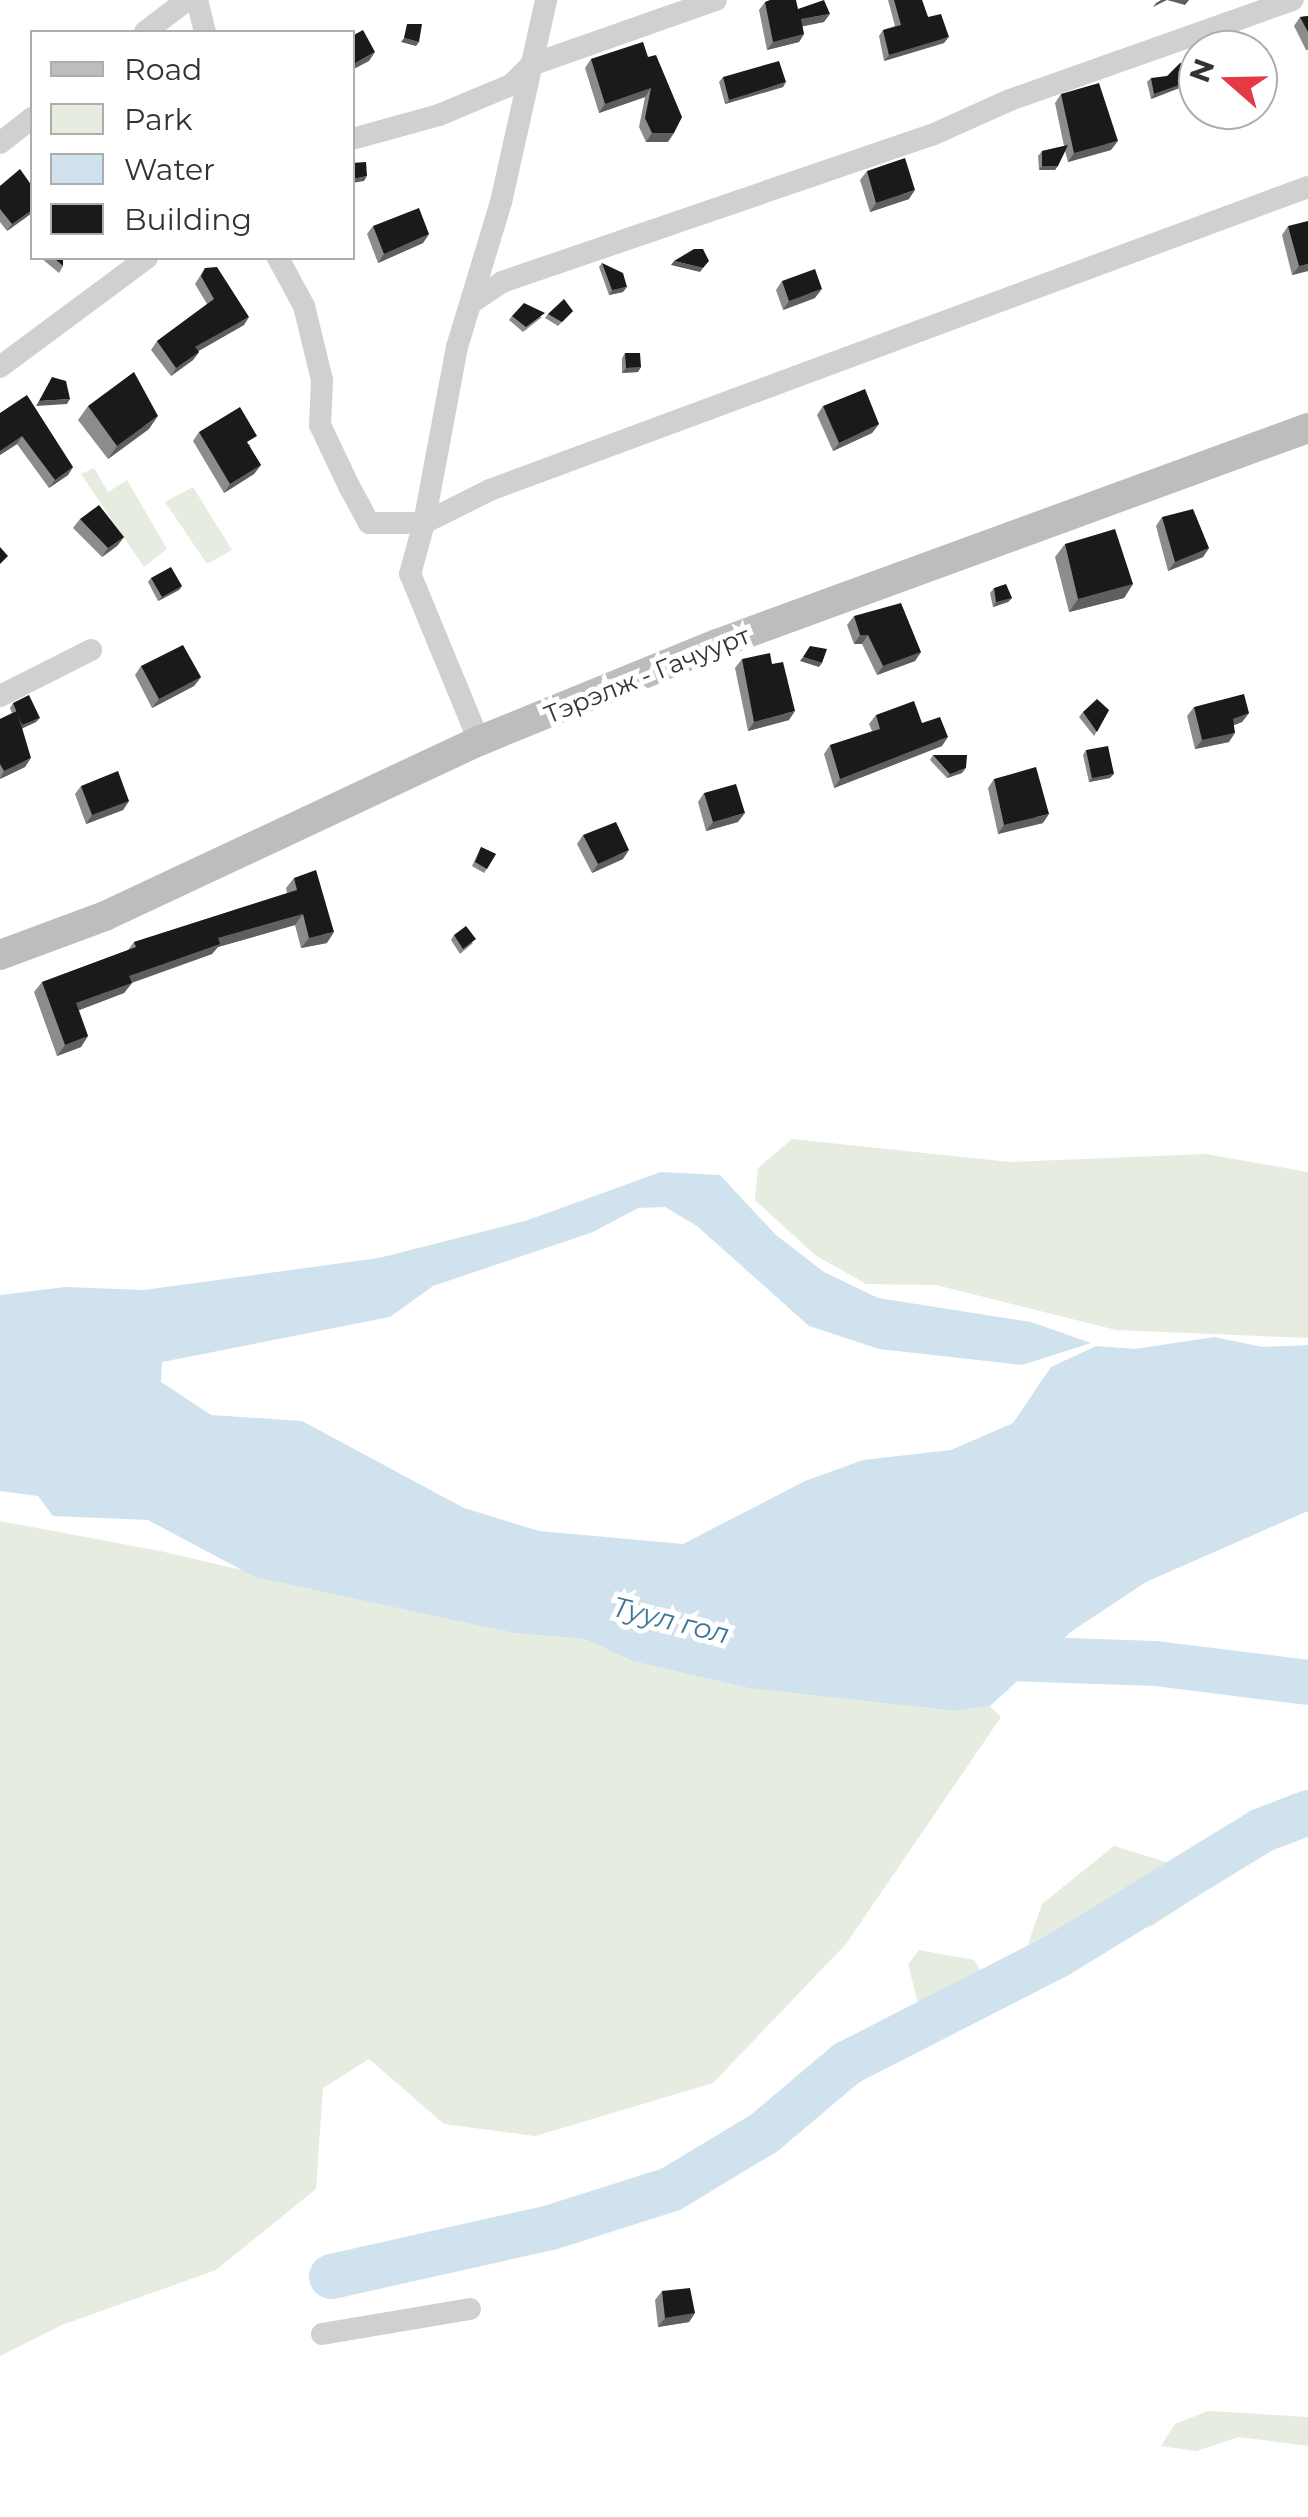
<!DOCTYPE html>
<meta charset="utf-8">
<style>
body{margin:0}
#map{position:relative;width:1308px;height:2517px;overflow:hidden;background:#fff;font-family:Montserrat,sans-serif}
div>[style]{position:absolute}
.green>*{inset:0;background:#e6ecdf}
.water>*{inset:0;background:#cfe2ee}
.river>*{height:45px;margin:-22.5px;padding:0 22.5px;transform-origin:22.5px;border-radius:22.5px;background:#cfe2ee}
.minor>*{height:22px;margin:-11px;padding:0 11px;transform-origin:11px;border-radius:11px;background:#d0d0d0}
.secondary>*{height:30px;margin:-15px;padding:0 15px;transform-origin:15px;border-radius:15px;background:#bdbdbd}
.wall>*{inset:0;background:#8c8c8c}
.shaded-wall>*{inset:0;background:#5f5f5f}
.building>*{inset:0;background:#1a1a1a}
span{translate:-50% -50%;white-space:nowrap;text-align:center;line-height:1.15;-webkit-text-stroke:10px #fff;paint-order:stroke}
.street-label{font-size:25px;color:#333}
.water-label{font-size:28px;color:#3f7597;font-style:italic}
.legend{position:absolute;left:30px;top:30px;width:325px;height:230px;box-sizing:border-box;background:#fff;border:2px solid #adadad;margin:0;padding:12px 18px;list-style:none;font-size:30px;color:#333}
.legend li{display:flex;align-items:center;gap:20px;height:50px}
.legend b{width:50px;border:2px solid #adadad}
.north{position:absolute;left:1178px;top:30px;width:100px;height:100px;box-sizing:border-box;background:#fff;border:2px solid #adadad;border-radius:50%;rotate:290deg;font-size:28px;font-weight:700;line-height:40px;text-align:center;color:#333}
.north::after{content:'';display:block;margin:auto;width:35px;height:45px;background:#e63946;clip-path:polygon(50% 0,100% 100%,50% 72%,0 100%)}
</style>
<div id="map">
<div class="green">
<div style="clip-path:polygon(94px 468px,108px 492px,127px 480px,167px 549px,144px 567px,81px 474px)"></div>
<div style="clip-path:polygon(193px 487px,232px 550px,207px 564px,165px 502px)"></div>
<div style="clip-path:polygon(792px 1139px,1010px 1162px,1206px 1154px,1308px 1172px,1308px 1338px,1116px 1330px,936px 1285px,866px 1284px,815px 1255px,755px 1200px,758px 1168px)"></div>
<div style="clip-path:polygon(0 1521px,160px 1551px,513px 1633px,585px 1639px,632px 1661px,748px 1688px,954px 1711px,990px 1706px,1001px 1717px,846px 1944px,713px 2083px,535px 2136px,444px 2124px,369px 2059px,323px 2088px,316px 2189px,216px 2270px,62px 2325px,0 2356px)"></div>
<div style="clip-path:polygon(1114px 1846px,1198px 1872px,1207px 1878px,1205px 1891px,1152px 1926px,1112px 1936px,1077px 1969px,1058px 1976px,1030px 1968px,1024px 1956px,1042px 1904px)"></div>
<div style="clip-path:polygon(919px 1950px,974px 1960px,981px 1971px,947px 1998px,919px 2007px,908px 1964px)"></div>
<div style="clip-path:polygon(1208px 2411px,1308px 2417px,1308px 2446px,1239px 2437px,1196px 2451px,1161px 2446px,1175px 2424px)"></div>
</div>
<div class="water">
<div style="clip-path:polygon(661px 1172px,720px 1175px,776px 1235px,824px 1272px,878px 1298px,1031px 1322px,1091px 1343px,1022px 1365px,879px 1349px,809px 1326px,697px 1226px,665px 1207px,638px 1208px,593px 1232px,433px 1286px,390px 1317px,162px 1362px,161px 1382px,211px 1415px,302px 1421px,464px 1508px,539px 1531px,683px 1544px,805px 1481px,863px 1460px,951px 1450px,1013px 1423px,1051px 1367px,1096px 1346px,1135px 1349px,1214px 1337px,1263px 1347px,1308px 1345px,1308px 1511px,1146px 1582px,1072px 1631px,990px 1706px,955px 1711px,748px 1688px,632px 1661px,585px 1639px,513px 1633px,255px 1577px,148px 1520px,53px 1516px,38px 1496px,0 1491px,0 1295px,65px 1287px,144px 1290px,379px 1258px,525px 1221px)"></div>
</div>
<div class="river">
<div style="left:982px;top:1657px;width:173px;rotate:2deg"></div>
<div style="left:1155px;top:1663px;width:154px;rotate:7.1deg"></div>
<div style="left:331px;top:2276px;width:224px;rotate:-12.6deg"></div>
<div style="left:550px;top:2227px;width:126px;rotate:-17.6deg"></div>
<div style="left:670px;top:2189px;width:109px;rotate:-31.1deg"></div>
<div style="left:763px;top:2133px;width:109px;rotate:-40.1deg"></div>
<div style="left:846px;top:2063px;width:237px;rotate:-27.1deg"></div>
<div style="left:1057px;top:1955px;width:239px;rotate:-31.5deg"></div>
<div style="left:1261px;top:1830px;width:50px;rotate:-21deg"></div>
</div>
<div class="minor">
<div style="left:197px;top:0;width:33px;rotate:76deg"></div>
<div style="left:145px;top:32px;width:53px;rotate:-37.3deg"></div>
<div style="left:352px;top:139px;width:90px;rotate:-15.4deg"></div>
<div style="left:439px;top:115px;width:78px;rotate:-22.6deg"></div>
<div style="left:511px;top:85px;width:28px;rotate:-45deg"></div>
<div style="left:531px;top:65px;width:196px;rotate:-19.4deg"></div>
<div style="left:0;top:143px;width:41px;rotate:-38deg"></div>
<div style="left:278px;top:258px;width:55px;rotate:61.6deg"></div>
<div style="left:304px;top:306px;width:76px;rotate:76.3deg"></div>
<div style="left:322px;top:380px;width:45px;rotate:92.5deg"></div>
<div style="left:320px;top:425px;width:68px;rotate:64.6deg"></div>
<div style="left:349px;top:486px;width:42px;rotate:61.6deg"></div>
<div style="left:369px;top:523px;width:55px"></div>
<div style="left:424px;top:523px;width:179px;rotate:-79.4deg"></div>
<div style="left:457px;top:347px;width:152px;rotate:-73.1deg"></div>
<div style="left:501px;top:202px;width:207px;rotate:-77.4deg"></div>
<div style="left:471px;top:303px;width:37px;rotate:-34deg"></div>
<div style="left:502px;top:282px;width:454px;rotate:-18.9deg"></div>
<div style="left:932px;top:135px;width:85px;rotate:-24.2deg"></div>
<div style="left:1010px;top:100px;width:300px;rotate:-19.5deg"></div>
<div style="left:0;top:367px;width:183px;rotate:-36.6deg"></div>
<div style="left:0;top:696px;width:102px;rotate:-26.8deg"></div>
<div style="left:479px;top:741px;width:181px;rotate:-112.4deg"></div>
<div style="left:410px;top:574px;width:53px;rotate:-74.6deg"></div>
<div style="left:424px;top:523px;width:74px;rotate:-26.6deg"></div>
<div style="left:490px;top:490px;width:872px;rotate:-20.33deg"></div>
<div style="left:322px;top:2334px;width:150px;rotate:-9.6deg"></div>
</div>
<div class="secondary">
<div style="left:0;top:955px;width:112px;rotate:-20.4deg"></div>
<div style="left:105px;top:916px;width:413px;rotate:-25.1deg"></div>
<div style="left:479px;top:741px;width:257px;rotate:-22.2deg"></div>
<div style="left:717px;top:644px;width:629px;rotate:-20.08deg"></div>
</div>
<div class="wall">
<div style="clip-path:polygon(888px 0,922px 0,928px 17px,944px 43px,884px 61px,879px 36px,883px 30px,895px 26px)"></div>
<div style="clip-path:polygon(765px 2px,798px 9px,824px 22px,802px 26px,804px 34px,799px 42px,767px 50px,759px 10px)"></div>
<div style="clip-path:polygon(1308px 16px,1308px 50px,1306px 50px,1294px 26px,1300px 17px)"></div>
<div style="clip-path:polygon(643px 42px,668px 142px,646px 142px,639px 127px,645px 97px,599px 113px,585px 68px,591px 59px)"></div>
<div style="clip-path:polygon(723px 77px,783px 87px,725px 104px,719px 82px)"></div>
<div style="clip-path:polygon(1151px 78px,1187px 85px,1151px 99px,1147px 82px)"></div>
<div style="clip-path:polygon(1061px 94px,1111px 150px,1068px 162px,1065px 151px,1055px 170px,1039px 170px,1038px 156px,1042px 151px,1064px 146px,1055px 103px)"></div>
<div style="clip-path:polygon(867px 171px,909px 199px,870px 212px,860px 180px)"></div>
<div style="clip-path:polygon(0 186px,32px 186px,32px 213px,7px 231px,0 222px)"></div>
<div style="clip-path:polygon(373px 226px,429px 234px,423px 243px,378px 263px,367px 234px)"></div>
<div style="clip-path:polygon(1288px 226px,1308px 271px,1292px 275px,1282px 235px)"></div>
<div style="clip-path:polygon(41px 258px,63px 258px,63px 266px,59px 273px)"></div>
<div style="clip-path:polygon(602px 263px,623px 292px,609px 295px,599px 267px)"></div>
<div style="clip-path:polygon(205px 268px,244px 325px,198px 351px,199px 352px,193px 360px,171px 376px,151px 350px,157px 341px,207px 304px,195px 284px)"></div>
<div style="clip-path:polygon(782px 281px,815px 298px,783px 310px,776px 290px)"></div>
<div style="clip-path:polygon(573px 311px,558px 326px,545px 318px,548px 314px)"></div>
<div style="clip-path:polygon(512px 316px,542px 317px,523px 332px,509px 320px)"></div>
<div style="clip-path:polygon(625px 353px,641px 367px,638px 372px,622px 373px,622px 358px)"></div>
<div style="clip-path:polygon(88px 406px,149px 429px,108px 459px,78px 420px)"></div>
<div style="clip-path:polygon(823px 406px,879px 424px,872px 433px,833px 451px,817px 415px)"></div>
<div style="clip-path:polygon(0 413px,73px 467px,68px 475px,49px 488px,17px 444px,0 455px)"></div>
<div style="clip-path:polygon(199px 432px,251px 445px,249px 446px,261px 465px,254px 474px,224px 493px,193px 441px)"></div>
<div style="clip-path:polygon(1162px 517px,1209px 548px,1203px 557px,1168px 571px,1156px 526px)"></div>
<div style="clip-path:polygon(80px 519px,124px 537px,117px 546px,102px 557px,73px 528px)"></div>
<div style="clip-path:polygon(1065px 544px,1133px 584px,1124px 598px,1069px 612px,1055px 557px)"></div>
<div style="clip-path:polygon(151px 578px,182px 586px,179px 590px,158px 601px,148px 582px)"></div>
<div style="clip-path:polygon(994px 588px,1012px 598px,1008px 602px,993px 607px,990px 593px)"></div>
<div style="clip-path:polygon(854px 616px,921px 652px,915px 661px,877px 675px,862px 644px,854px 644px,847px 625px)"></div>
<div style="clip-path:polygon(742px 659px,789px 720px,748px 731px,735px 668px)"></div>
<div style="clip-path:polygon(141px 666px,201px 677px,194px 686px,152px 708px,135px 675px)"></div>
<div style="clip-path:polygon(13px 703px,36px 722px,22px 728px,25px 767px,0 779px,0 719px,12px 713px,10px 708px)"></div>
<div style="clip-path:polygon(1194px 707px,1249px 713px,1242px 722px,1234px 725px,1229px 742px,1195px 749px,1187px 716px)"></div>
<div style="clip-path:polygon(1109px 710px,1094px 736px,1079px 717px,1083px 712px)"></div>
<div style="clip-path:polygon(876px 715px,922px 723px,942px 746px,834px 788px,824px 754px,830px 745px,872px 731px,869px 724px)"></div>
<div style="clip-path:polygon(1086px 750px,1110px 778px,1089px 782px,1083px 755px)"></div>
<div style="clip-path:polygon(933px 755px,962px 773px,947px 778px,930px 760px)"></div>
<div style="clip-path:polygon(994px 779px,1043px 823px,998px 834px,988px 788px)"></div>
<div style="clip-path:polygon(81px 786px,129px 801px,123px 810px,86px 824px,75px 794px)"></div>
<div style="clip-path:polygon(704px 793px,738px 822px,706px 831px,698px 802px)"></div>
<div style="clip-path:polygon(583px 835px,623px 859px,592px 873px,577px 844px)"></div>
<div style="clip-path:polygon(481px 847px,496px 854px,484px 873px,472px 866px)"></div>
<div style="clip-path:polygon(294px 878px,327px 943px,301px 948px,295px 925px,218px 947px,212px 954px,132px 983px,124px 993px,79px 1010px,88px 1036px,81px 1047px,57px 1056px,34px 992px,42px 982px,128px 950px,134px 942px,287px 893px,286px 888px)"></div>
<div style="clip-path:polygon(454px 935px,473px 943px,460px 954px,451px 940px)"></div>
<div style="clip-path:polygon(662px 2291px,695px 2313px,689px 2322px,658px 2327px,655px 2300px)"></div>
</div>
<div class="shaded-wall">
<div style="clip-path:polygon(1161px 0,1189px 0,1185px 5px,1167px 0,1153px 7px,1156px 3px)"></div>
<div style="clip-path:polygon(830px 14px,824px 22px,795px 28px,801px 19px)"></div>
<div style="clip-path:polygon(804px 34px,799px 42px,767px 50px,773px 42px)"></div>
<div style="clip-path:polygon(949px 37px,944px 43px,884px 61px,889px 55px)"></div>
<div style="clip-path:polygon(404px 38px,419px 42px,416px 46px,401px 42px)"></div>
<div style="clip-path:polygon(375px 52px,369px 61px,352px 70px,352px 65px)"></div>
<div style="clip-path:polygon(1190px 81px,1187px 85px,1151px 99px,1154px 94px)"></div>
<div style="clip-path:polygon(786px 82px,783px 87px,725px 104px,729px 100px)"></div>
<div style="clip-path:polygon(651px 88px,645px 97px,599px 113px,605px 104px)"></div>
<div style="clip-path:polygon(652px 133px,674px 133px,668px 142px,646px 142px)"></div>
<div style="clip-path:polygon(1118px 141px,1111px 150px,1068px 162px,1074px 153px)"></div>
<div style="clip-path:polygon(1042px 166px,1058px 166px,1055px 170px,1039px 170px)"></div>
<div style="clip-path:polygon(367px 176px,364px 181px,352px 183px,353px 179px)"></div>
<div style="clip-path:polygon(915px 190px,909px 199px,870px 212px,876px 203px)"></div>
<div style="clip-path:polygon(32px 210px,32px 213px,7px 231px,12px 224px)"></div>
<div style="clip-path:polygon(429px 234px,423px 243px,378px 263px,384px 254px)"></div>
<div style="clip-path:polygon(674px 261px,703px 268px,700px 272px,671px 265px)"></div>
<div style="clip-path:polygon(1308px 264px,1308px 271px,1292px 275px,1299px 266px)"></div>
<div style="clip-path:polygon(627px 287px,623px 292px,609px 295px,612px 290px)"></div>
<div style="clip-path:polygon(822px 289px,815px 298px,783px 310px,789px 301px)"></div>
<div style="clip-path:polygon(249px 317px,244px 325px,190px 356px,195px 347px)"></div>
<div style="clip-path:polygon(199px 352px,193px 360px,171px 376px,176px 368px)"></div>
<div style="clip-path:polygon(641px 367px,638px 372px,622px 373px,626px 368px)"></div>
<div style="clip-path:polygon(70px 399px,67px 404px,36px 406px,39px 401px)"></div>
<div style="clip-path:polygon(158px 416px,149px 429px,108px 459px,117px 446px)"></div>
<div style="clip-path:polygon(879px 424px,872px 433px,833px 451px,839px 443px)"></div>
<div style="clip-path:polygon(22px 436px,17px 444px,0 455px,0 451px)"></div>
<div style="clip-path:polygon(261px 465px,254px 474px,224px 493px,230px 484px)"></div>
<div style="clip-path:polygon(73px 467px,68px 475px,49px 488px,55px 480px)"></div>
<div style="clip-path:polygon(124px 537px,117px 546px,102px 557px,108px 548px)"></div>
<div style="clip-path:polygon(1209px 548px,1203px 557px,1168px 571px,1175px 562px)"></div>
<div style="clip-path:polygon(1133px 584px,1124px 598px,1069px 612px,1078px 599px)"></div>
<div style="clip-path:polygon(182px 586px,179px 590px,158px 601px,162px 597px)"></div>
<div style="clip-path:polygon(1012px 598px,1008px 602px,993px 607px,996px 602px)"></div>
<div style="clip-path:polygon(860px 635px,868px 635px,862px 644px,854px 644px)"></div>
<div style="clip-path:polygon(921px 652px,915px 661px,877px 675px,883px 666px)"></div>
<div style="clip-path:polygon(803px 657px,822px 663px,819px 667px,800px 661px)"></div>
<div style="clip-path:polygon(201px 677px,194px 686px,152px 708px,159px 699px)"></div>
<div style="clip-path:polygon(795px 711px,789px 720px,748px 731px,754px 722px)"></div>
<div style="clip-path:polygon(1249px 713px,1242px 722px,1227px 728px,1233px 719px)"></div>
<div style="clip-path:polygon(40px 718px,36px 722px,19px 730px,22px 725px)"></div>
<div style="clip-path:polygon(1235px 733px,1229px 742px,1195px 749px,1202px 740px)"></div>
<div style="clip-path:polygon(948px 737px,942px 746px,834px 788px,840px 779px)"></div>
<div style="clip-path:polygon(31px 758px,25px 767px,0 779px,4px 771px)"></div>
<div style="clip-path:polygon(966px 768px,962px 773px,947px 778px,950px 774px)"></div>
<div style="clip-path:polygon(1114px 774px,1110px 778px,1089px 782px,1092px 778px)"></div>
<div style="clip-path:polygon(129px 801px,123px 810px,86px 824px,92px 815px)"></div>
<div style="clip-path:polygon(745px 813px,738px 822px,706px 831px,713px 822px)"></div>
<div style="clip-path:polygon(1049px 814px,1043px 823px,998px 834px,1004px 825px)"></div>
<div style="clip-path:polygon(629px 850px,623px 859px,592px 873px,598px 864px)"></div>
<div style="clip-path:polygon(303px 914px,295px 925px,218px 947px,212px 954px,122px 986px,129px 976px,218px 938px)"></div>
<div style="clip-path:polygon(334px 932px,327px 943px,301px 948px,309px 938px)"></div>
<div style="clip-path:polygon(132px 983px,124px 993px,69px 1014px,76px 1003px)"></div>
<div style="clip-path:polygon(88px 1036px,81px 1047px,57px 1056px,65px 1045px)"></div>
<div style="clip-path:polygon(695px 2313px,689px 2322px,658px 2327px,665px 2318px)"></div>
</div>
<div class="building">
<div style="clip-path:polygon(770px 0,796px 0,798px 9px,824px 0,830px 14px,801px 19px,804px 34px,773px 42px,765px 2px)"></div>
<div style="clip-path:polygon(894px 0,922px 0,928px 17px,941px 14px,949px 37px,889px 55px,883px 30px,901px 25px)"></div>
<div style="clip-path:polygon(1308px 16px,1308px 32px,1300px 17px)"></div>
<div style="clip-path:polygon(407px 24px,422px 24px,419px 42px,404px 38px)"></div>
<div style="clip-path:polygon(363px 30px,375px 52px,352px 65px,352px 36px)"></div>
<div style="clip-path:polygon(643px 42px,648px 57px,656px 55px,682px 117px,674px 133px,652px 133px,645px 118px,651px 88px,605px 104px,591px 59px)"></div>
<div style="clip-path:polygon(779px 61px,786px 82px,729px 100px,723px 77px)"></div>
<div style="clip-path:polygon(1180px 63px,1191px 64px,1190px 81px,1154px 94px,1151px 78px,1167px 76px)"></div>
<div style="clip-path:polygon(1099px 83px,1118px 141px,1074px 153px,1061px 94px)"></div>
<div style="clip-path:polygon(1068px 145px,1058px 166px,1042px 166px,1042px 151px)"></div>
<div style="clip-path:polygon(905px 158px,915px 190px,876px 203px,867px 171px)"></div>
<div style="clip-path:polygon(366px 162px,367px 176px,353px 179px,352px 163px)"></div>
<div style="clip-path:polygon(20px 169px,32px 186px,32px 210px,12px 224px,0 209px,0 186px)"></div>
<div style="clip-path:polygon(419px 208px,429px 234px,384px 254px,373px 226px)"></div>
<div style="clip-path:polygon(1308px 221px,1308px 264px,1299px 266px,1288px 226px)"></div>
<div style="clip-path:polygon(694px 249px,703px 249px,709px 261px,703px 268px,674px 261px)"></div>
<div style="clip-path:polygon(54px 258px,63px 258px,63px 266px)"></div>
<div style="clip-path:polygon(602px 263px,623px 273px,627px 287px,612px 290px)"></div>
<div style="clip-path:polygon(217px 267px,249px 317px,195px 347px,199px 352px,176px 368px,157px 341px,214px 299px,201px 276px,205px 268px)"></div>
<div style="clip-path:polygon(815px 269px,822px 289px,789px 301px,782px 281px)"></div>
<div style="clip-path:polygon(564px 299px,573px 311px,562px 322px,548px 314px)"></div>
<div style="clip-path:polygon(524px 303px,545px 313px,526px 327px,512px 316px)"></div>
<div style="clip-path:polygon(625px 353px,640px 353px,641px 367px,626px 368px)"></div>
<div style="clip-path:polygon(134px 372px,158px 416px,117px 446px,88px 406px)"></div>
<div style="clip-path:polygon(52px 377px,66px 381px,70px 399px,39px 401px)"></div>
<div style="clip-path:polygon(865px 389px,879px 424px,839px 443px,823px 406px)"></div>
<div style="clip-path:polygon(27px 395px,73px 467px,55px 480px,22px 436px,0 451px,0 413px)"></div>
<div style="clip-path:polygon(240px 407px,257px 436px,247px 442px,261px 465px,230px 484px,199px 432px)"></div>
<div style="clip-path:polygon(99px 505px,124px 537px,108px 548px,80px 519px)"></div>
<div style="clip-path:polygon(1193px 509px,1209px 548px,1175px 562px,1162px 517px)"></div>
<div style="clip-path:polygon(1115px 529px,1133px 584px,1078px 599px,1065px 544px)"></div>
<div style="clip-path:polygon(0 547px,8px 556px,0 564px)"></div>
<div style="clip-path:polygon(171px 567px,182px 586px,162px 597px,151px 578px)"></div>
<div style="clip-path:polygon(1006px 584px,1012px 598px,996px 602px,994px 588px)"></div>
<div style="clip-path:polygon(901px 603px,921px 652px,883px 666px,868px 635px,860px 635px,854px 616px)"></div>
<div style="clip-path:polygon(183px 645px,201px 677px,159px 699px,141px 666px)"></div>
<div style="clip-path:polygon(810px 646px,827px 649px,822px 663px,803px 657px)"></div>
<div style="clip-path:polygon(770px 653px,772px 664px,783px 662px,795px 711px,754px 722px,742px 659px)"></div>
<div style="clip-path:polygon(1244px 694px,1249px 713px,1233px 719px,1235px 733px,1202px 740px,1194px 707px)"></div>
<div style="clip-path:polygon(29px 695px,40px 718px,22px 725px,13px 703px)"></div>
<div style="clip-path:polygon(1097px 699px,1109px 710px,1097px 732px,1083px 712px)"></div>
<div style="clip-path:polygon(914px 701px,922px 723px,940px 717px,948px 737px,840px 779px,830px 745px,880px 729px,876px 715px)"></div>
<div style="clip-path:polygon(17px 711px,31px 758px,4px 771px,0 764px,0 719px)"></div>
<div style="clip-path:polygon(1108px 746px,1114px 774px,1092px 778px,1086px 750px)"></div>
<div style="clip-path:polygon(933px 755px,967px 755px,966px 768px,950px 774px)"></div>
<div style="clip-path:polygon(1036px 767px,1049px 814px,1004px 825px,994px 779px)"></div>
<div style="clip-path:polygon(118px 771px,129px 801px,92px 815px,81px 786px)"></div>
<div style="clip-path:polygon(736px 784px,745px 813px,713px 822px,704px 793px)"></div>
<div style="clip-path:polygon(616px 822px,629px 850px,598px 864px,583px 835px)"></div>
<div style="clip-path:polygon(481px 847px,496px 854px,487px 869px,475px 862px)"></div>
<div style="clip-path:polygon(316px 870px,334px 932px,309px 938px,303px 914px,218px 938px,220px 944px,129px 976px,132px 983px,76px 1003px,88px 1036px,65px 1045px,42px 982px,136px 947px,134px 942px,297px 890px,294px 878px)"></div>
<div style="clip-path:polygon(466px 926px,476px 939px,463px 949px,454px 935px)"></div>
<div style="clip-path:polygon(690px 2288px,695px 2313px,665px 2318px,662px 2291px)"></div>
</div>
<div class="street-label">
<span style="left:647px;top:675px;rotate:-22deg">Тэрэлж - Гачуурт</span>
</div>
<div class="water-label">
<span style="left:671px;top:1620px;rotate:14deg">Туул гол</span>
</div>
<ul class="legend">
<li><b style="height:12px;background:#bdbdbd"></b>Road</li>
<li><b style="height:28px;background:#e6ecdf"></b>Park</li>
<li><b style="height:28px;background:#cfe2ee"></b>Water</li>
<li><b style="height:28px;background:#1a1a1a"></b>Building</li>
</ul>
<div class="north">N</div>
</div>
